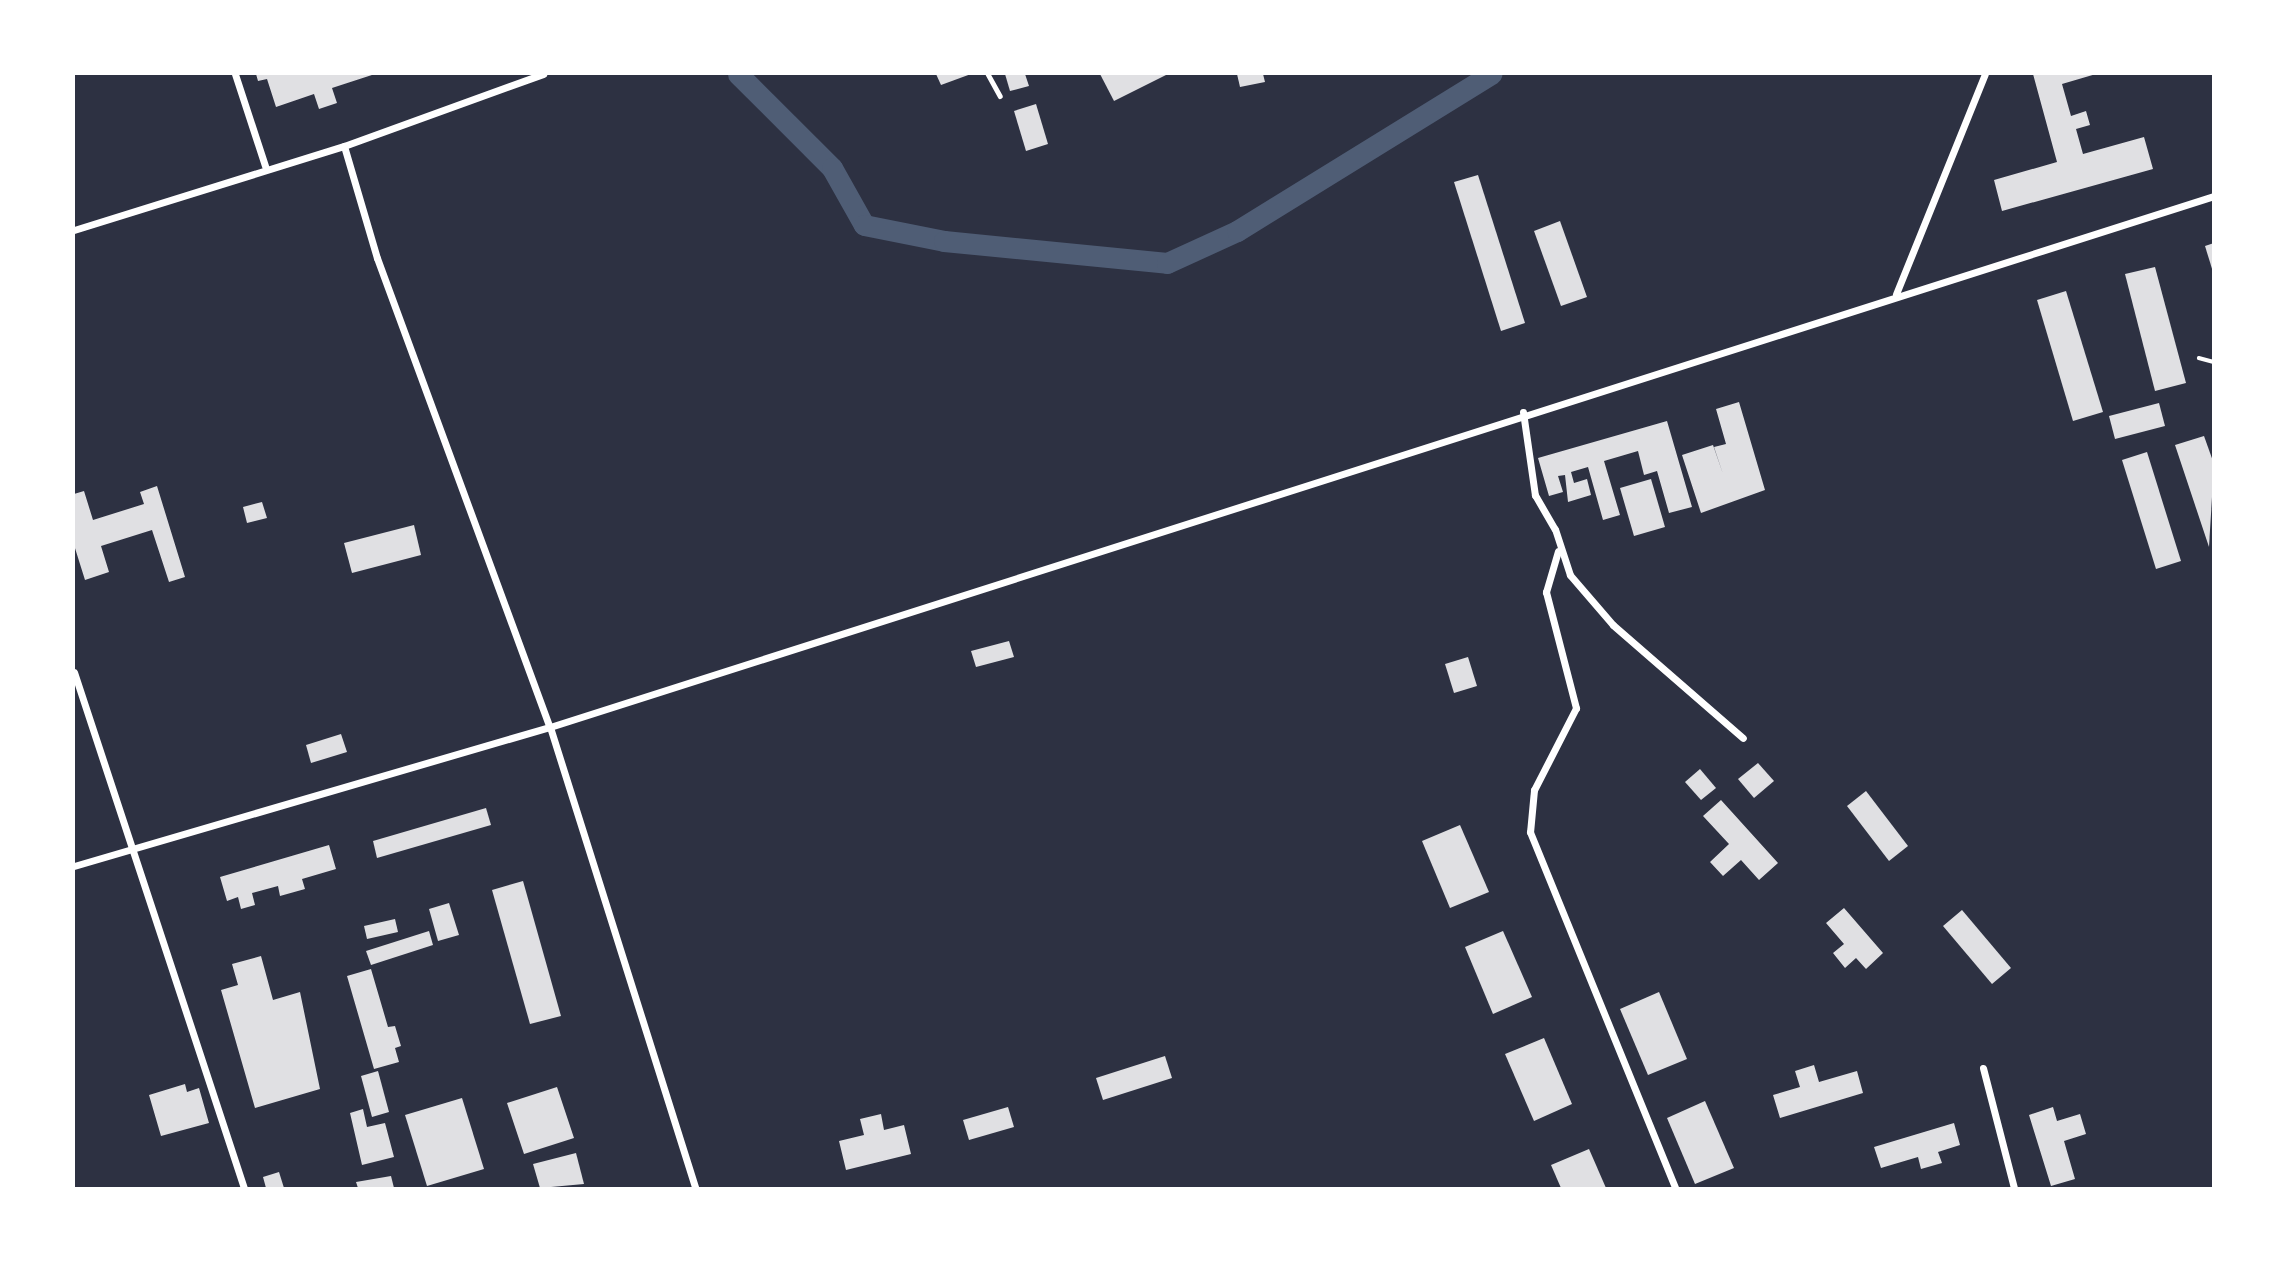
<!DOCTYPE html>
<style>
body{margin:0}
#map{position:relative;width:2287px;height:1262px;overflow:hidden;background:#2d3142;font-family:Commissioner,sans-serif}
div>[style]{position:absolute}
.canal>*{height:21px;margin:-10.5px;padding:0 10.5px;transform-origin:10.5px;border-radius:10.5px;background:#4f5d75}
.building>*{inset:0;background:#e0e0e3}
.path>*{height:3.5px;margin:-1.75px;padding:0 1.75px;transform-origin:1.75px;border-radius:1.75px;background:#fff}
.service>*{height:4.5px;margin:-2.25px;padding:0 2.25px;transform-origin:2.25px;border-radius:2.25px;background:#fff}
.minor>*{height:7px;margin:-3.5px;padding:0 3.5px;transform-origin:3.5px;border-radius:3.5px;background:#fff}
span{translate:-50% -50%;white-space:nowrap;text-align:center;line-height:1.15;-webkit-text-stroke:6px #fff;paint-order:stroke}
.frame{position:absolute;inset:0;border:75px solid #fff;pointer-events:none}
</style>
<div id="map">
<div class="canal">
<div style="left:738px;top:74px;width:133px;rotate:45deg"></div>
<div style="left:832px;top:168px;width:65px;rotate:60.7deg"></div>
<div style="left:864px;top:225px;width:82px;rotate:11.3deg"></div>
<div style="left:944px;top:241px;width:224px;rotate:5.6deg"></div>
<div style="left:1167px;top:263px;width:77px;rotate:-24.6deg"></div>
<div style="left:1237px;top:231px;width:299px;rotate:-31.7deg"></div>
</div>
<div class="building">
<div style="clip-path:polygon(256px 74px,375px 74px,332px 88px,337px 103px,319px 109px,314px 94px,276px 107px,267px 79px,258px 81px)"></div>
<div style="clip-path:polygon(936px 74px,971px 74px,941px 85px)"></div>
<div style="clip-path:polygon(1005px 74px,1025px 74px,1029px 86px,1010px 91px)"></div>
<div style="clip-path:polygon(1100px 74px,1168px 74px,1114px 101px)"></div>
<div style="clip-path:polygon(1237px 74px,1263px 74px,1265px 82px,1240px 87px)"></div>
<div style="clip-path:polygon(2033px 74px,2096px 74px,2062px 84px,2071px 116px,2086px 111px,2090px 125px,2076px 129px,2083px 154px,2144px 137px,2153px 169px,2002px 211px,1994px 180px,2057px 162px)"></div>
<div style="clip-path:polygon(1036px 104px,1048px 144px,1026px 151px,1014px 111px)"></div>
<div style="clip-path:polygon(1478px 175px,1525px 323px,1501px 331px,1454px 182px)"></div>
<div style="clip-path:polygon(1560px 221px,1587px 297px,1561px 306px,1534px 231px)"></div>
<div style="clip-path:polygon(2214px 243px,2214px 271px,2213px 272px,2205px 246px)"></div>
<div style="clip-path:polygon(2155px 267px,2186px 383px,2155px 391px,2125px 274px)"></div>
<div style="clip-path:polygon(2066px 291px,2103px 412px,2073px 421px,2037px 300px)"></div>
<div style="clip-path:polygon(1739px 402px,1765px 490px,1701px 513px,1682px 455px,1713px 445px,1723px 474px,1714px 447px,1726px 444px,1716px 409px)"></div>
<div style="clip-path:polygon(2159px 403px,2165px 426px,2115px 439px,2109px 416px)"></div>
<div style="clip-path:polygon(1667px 421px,1692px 507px,1669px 513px,1657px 471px,1644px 475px,1638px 451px,1604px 461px,1620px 515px,1603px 520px,1588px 467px,1571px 472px,1574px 483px,1587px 479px,1591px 495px,1568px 502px,1565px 475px,1558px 476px,1563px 492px,1549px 496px,1538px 458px)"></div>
<div style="clip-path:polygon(2204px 436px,2214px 464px,2209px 547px,2175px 445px)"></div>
<div style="clip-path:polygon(2147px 452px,2181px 561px,2156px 569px,2122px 460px)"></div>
<div style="clip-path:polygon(1651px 479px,1665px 527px,1634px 536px,1620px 488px)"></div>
<div style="clip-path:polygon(157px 486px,185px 577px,169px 582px,152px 530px,101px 546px,109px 572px,85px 580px,74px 545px,74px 494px,84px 491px,93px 520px,144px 504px,140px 492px)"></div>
<div style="clip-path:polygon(262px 502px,267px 518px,247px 523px,243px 507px)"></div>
<div style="clip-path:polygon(414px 525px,421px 555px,352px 573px,344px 543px)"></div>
<div style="clip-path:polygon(1009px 641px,1014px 657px,976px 667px,971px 651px)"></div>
<div style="clip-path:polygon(1468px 657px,1477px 686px,1454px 693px,1445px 664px)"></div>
<div style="clip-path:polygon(341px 734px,347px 752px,311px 763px,306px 745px)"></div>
<div style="clip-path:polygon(1758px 763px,1774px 781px,1754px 798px,1738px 779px)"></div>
<div style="clip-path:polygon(1700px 769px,1716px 788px,1701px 800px,1685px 782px)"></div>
<div style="clip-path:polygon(1866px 791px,1908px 846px,1889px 861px,1847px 806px)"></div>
<div style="clip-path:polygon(1721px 800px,1778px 863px,1759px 880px,1741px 860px,1723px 876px,1710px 862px,1729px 844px,1703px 816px)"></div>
<div style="clip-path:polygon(486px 808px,491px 825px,377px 858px,373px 841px)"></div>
<div style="clip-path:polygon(1460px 825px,1489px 892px,1450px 908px,1422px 841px)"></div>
<div style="clip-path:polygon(329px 845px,336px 869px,302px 879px,305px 889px,280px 896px,278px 886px,252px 893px,255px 905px,241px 909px,238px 897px,227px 901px,220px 877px)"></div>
<div style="clip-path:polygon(523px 881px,561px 1016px,530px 1024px,492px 890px)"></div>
<div style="clip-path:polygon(449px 903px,459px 935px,438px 941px,429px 909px)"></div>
<div style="clip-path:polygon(1844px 908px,1883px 953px,1866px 969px,1856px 958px,1845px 968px,1833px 953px,1844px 944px,1826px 923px)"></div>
<div style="clip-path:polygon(1962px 910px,2011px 968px,1992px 984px,1943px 926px)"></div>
<div style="clip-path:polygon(395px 919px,398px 932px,367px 939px,364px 926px)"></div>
<div style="clip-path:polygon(429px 931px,433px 945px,371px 965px,366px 951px)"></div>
<div style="clip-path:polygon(1503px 931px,1532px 997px,1493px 1014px,1465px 947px)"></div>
<div style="clip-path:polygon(261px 956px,273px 1000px,300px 992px,320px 1089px,255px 1108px,221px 990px,238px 985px,232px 964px)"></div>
<div style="clip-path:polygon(371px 969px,388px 1027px,395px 1026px,401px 1046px,395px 1048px,399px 1062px,374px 1069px,347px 976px)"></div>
<div style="clip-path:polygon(1659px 992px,1687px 1059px,1648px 1075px,1620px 1009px)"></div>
<div style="clip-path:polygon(1544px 1038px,1572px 1104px,1534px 1121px,1505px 1054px)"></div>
<div style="clip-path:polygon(1165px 1056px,1172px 1078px,1103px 1100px,1096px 1078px)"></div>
<div style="clip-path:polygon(1814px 1065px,1819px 1082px,1857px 1071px,1863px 1093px,1780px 1118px,1773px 1095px,1800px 1087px,1795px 1071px)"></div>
<div style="clip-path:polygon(378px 1071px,389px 1112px,372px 1117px,361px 1076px)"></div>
<div style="clip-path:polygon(185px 1084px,187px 1092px,199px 1088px,209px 1123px,161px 1136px,149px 1095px)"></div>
<div style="clip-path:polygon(557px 1087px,574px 1138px,524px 1154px,507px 1103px)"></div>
<div style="clip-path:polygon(462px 1098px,484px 1169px,427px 1186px,405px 1115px)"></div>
<div style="clip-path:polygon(1705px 1101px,1734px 1168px,1695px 1184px,1667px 1118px)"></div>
<div style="clip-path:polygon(1008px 1107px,1014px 1127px,969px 1140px,963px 1120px)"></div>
<div style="clip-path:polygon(2053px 1107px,2057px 1121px,2080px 1114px,2086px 1134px,2064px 1141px,2075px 1179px,2051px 1186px,2029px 1115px)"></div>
<div style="clip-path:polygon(363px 1109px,367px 1127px,385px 1123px,394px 1157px,362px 1165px,350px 1113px)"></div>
<div style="clip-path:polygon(881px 1114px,884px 1130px,904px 1125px,911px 1154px,846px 1170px,839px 1141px,864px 1135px,860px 1119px)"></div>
<div style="clip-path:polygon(1954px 1123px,1960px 1145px,1938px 1152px,1942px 1163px,1921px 1169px,1918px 1157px,1881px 1168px,1874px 1147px)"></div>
<div style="clip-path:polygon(1589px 1149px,1606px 1188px,1561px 1188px,1551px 1165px)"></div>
<div style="clip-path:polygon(576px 1153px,584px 1184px,540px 1188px,533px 1164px)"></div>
<div style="clip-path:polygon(279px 1172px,284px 1188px,266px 1188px,263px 1177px)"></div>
<div style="clip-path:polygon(391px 1176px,394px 1188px,358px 1188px,356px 1182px)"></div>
</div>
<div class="path">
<div style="left:2199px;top:358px;width:16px;rotate:15deg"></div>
</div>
<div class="service">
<div style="left:988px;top:74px;width:25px;rotate:61deg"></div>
</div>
<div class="minor">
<div style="left:235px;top:74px;width:97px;rotate:71.9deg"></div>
<div style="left:344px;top:146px;width:117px;rotate:73.6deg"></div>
<div style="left:377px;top:258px;width:500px;rotate:69.8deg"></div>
<div style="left:550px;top:727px;width:483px;rotate:72.5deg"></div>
<div style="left:74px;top:230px;width:283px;rotate:-17.3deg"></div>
<div style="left:344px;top:146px;width:212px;rotate:-19.9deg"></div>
<div style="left:1896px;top:294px;width:237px;rotate:-68deg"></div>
<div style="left:1523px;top:412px;width:84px;rotate:81.8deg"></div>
<div style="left:1535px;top:495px;width:39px;rotate:60deg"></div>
<div style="left:1555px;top:529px;width:48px;rotate:71.9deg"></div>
<div style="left:1570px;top:575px;width:66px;rotate:49.3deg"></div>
<div style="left:1613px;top:625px;width:172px;rotate:41deg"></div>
<div style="left:1558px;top:551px;width:43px;rotate:106.3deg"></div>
<div style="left:1546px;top:592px;width:120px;rotate:75.5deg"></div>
<div style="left:1576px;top:708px;width:92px;rotate:117.1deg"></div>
<div style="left:1534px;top:790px;width:42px;rotate:95.4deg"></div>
<div style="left:1530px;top:832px;width:384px;rotate:67.8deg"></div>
<div style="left:74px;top:672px;width:543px;rotate:71.77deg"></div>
<div style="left:74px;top:866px;width:496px;rotate:-16.3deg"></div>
<div style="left:550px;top:727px;width:1747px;rotate:-17.7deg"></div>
<div style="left:1983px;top:1068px;width:124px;rotate:75.5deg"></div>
</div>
<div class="frame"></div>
</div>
